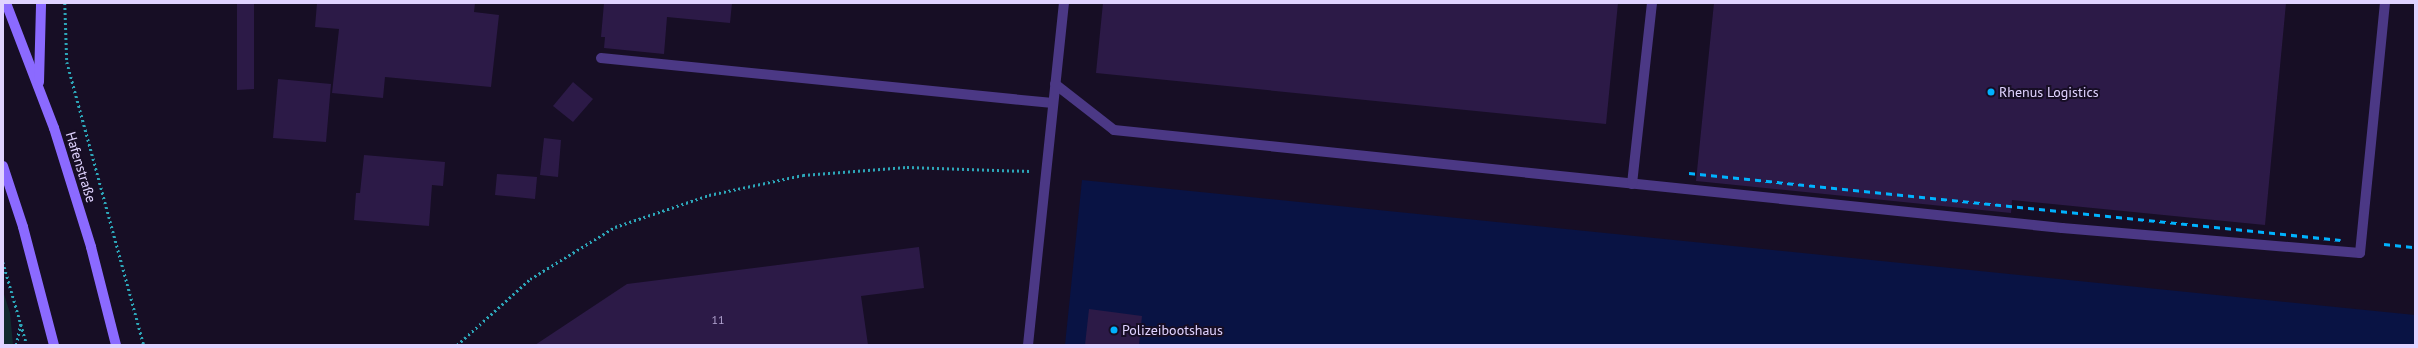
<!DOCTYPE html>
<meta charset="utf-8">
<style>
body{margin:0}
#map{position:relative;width:2418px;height:348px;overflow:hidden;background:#170e25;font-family:"PT Sans",sans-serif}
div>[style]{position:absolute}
.green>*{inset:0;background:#112a2f}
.water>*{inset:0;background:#091344}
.building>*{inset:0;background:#2c1a47}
.path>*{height:2.5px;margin-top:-1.25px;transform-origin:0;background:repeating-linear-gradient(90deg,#2da6b9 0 2px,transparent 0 5px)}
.service>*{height:10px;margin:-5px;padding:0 5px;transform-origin:5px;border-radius:5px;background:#4b3885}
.secondary>*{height:10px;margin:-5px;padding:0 5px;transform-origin:5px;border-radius:5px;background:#8b6aff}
.rail>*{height:3px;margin-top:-1.5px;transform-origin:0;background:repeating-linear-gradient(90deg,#00b2fe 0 6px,transparent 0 11px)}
.dots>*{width:11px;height:11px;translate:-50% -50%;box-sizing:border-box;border:2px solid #170e25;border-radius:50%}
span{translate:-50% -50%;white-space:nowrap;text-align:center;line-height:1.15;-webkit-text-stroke:4px #170e25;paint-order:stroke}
.number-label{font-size:12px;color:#b3a5d1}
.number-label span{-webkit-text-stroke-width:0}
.poi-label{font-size:14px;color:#e0d3ff}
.left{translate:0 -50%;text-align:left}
.street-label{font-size:14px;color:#e0d3ff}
.frame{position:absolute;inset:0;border:4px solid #e0d3ff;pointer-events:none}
</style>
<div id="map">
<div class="green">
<div style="clip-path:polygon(3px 291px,10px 313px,13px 345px,3px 345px)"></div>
</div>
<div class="water">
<div style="clip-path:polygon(1082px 180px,2415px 315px,2415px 345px,1065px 345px)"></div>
</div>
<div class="building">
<div style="clip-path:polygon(237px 3px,254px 3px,254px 89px,237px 90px)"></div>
<div style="clip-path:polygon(317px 3px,475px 3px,474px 12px,499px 15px,491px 87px,385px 77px,383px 98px,332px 93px,339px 29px,315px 27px)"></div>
<div style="clip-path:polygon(604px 3px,732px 3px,730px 23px,667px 17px,664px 54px,604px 48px,605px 37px,601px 37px)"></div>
<div style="clip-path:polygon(1103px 3px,1618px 3px,1606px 124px,1096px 73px)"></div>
<div style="clip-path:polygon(1714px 3px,2286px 3px,2265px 225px,2012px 200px,2011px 213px,1696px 181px)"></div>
<div style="clip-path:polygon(278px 79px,331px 84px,326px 142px,273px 138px)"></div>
<div style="clip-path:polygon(573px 82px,593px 99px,573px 122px,553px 106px)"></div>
<div style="clip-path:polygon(544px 138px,561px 140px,558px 177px,540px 175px)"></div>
<div style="clip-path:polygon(364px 155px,445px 162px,443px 186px,432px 185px,429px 226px,354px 220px,356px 193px,360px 193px)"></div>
<div style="clip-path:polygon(497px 174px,537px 177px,535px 199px,495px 195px)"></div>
<div style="clip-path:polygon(919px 247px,924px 288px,861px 296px,868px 345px,535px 345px,627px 284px)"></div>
<div style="clip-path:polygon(1089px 309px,1142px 316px,1139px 345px,1085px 345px)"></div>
</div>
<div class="path">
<div style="left:65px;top:3px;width:59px;rotate:88.1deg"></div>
<div style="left:67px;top:62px;width:293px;rotate:74.8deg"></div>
<div style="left:3px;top:262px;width:86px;rotate:73.9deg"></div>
<div style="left:16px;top:345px;width:24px;rotate:-78deg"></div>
<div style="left:457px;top:345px;width:98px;rotate:-42.1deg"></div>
<div style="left:530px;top:279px;width:100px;rotate:-31.5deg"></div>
<div style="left:615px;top:227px;width:99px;rotate:-18.8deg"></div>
<div style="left:709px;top:195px;width:96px;rotate:-12deg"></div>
<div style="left:803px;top:175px;width:104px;rotate:-4.4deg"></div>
<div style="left:907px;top:167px;width:123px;rotate:1.9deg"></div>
</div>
<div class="service">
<div style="left:601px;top:58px;width:454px;rotate:5.7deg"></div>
<div style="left:1055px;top:84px;width:75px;rotate:37.9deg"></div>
<div style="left:1114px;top:130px;width:953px;rotate:5.9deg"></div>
<div style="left:2062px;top:228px;width:299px;rotate:4.8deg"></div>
<div style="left:2360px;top:253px;width:251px;rotate:-84.3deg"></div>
<div style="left:1632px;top:184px;width:182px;rotate:-83.7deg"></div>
<div style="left:1028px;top:345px;width:344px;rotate:-84deg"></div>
</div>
<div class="secondary">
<div style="left:6px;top:3px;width:134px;rotate:69deg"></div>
<div style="left:54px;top:128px;width:125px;rotate:72.7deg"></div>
<div style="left:91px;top:247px;width:101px;rotate:75.7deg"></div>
<div style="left:39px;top:82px;width:79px;rotate:-88.5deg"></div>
<div style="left:3px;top:166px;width:64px;rotate:71.8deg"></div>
<div style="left:23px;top:227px;width:122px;rotate:75.3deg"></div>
</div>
<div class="rail">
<div style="left:1689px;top:173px;width:655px;rotate:5.87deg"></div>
<div style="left:2384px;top:244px;width:31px;rotate:6deg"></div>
</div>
<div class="dots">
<div style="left:1991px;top:92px;background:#00b2fe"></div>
<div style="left:1114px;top:330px;background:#00b2fe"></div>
</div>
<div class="number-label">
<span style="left:718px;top:320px">11</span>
</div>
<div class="poi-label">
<span class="left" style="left:1999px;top:92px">Rhenus Logistics</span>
<span class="left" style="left:1122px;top:330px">Polizeibootshaus</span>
</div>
<div class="street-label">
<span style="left:81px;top:167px;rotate:73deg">Hafenstraße</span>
</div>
<div class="frame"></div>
</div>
